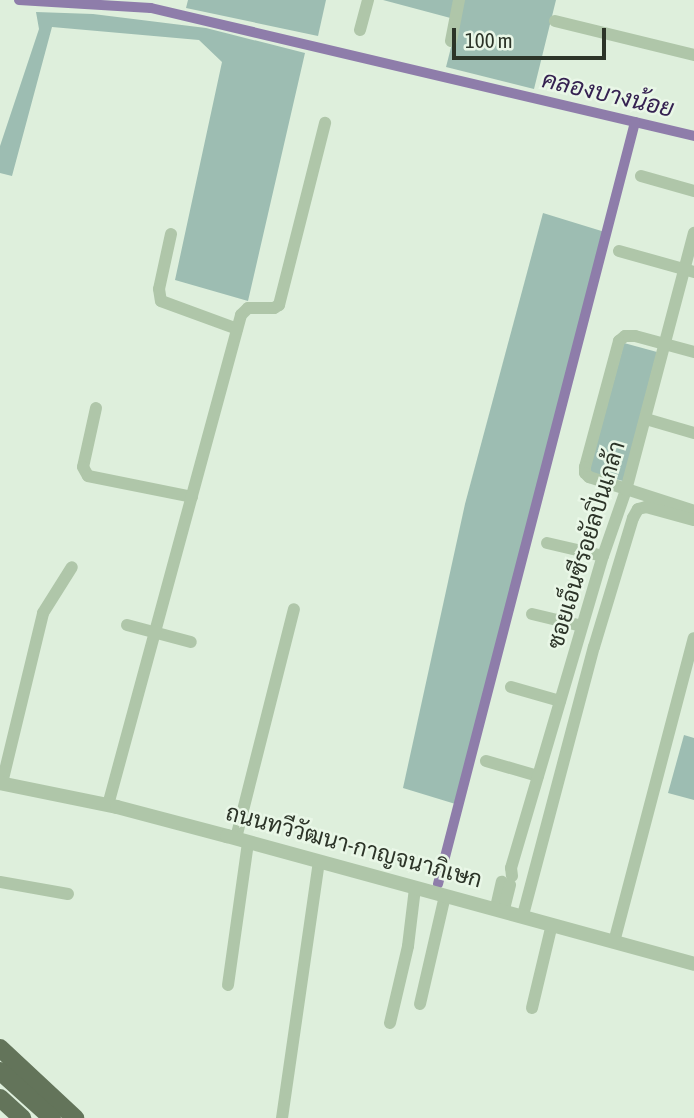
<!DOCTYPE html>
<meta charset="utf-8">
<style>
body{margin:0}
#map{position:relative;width:694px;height:1118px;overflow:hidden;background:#deefdc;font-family:"Asap Condensed",Sarabun,sans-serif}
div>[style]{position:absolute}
.green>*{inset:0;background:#9dbdb2}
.canal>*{height:10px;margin:-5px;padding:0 5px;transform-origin:5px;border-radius:5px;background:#8e7daa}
.minor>*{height:12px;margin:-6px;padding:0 6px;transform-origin:6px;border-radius:6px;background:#afc6a9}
.tertiary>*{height:14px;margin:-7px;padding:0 7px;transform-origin:7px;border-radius:7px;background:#afc6a9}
.primary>*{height:18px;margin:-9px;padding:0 9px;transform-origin:9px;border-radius:9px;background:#63745a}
span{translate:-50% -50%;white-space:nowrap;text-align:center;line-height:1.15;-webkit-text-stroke:5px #e9f7e7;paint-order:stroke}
.street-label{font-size:23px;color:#2c3428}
.water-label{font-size:24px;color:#352151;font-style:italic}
.scale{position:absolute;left:452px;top:28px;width:154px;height:32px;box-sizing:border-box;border:4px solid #2c3428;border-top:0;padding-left:9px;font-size:21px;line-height:24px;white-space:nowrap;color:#2c3428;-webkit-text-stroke:5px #e9f7e7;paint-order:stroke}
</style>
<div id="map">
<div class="green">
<div style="clip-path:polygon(188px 0,326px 0,318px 36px,186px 8px)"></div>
<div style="clip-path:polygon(383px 0,556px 0,534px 89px,446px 67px,458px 20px)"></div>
<div style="clip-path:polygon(36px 12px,93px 14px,206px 28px,305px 53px,248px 301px,175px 280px,222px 62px,199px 40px,52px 27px,12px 176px,0 173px,0 146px,39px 29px)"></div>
<div style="clip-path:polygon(543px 213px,608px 233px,462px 806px,403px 788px,465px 504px)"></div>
<div style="clip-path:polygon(624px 343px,657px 352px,623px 481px,589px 472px)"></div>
<div style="clip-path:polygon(684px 735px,694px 738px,694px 800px,668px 793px)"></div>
</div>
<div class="canal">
<div style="left:19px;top:0;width:132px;rotate:3.5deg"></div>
<div style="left:151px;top:8px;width:558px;rotate:13.26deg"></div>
<div style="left:438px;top:884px;width:787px;rotate:-75.5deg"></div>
</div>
<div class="minor">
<div style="left:555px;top:21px;width:143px;rotate:13.7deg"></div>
<div style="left:360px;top:30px;width:31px;rotate:-75deg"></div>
<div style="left:451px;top:41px;width:42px;rotate:-79deg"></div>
<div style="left:641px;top:176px;width:55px;rotate:15.8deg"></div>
<div style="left:171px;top:234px;width:56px;rotate:102.3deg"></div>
<div style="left:159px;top:289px;width:12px;rotate:81deg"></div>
<div style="left:161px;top:301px;width:81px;rotate:20.2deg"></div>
<div style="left:619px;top:251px;width:78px;rotate:15.6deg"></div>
<div style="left:694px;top:352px;width:61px;rotate:-164.8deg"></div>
<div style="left:635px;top:336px;width:10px;rotate:180deg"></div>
<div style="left:625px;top:336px;width:8px;rotate:140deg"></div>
<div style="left:619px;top:341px;width:131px;rotate:105.1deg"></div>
<div style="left:585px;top:467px;width:6px;rotate:90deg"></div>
<div style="left:585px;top:473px;width:6px;rotate:45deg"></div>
<div style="left:589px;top:477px;width:110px;rotate:17.9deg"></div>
<div style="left:96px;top:408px;width:60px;rotate:102.4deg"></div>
<div style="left:83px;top:467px;width:10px;rotate:61deg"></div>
<div style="left:88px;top:476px;width:106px;rotate:11.4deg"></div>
<div style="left:646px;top:419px;width:50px;rotate:16.3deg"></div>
<div style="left:547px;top:543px;width:57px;rotate:13.1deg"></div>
<div style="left:532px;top:614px;width:51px;rotate:13.5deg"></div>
<div style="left:127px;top:625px;width:66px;rotate:14.9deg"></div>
<div style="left:511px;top:687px;width:51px;rotate:15.9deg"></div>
<div style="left:486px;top:761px;width:54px;rotate:16.1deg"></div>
<div style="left:2px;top:783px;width:175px;rotate:-76.4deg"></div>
<div style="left:43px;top:613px;width:54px;rotate:-57.8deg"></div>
<div style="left:108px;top:805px;width:508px;rotate:-74.81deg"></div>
<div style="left:241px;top:315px;width:10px;rotate:-45deg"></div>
<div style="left:248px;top:308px;width:26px"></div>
<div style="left:274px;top:308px;width:6px;rotate:-31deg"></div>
<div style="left:279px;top:305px;width:188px;rotate:-75.8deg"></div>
<div style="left:236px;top:838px;width:236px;rotate:-75.8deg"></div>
<div style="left:512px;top:876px;width:8px;rotate:-97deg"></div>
<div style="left:511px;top:868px;width:325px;rotate:-73.6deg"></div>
<div style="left:603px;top:556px;width:70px;rotate:-70.8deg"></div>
<div style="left:626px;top:490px;width:266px;rotate:-75.2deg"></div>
<div style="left:0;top:882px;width:69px;rotate:10deg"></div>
<div style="left:496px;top:907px;width:26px;rotate:-77deg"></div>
<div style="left:504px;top:909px;width:25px;rotate:-76deg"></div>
<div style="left:523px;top:915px;width:277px;rotate:-75.2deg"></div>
<div style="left:594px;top:647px;width:135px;rotate:-73.2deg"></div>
<div style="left:633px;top:518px;width:10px;rotate:-61deg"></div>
<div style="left:638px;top:509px;width:8px;rotate:-14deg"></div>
<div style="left:646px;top:507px;width:50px;rotate:15.2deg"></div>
<div style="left:614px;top:942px;width:314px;rotate:-75.3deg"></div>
<div style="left:228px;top:985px;width:144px;rotate:-82deg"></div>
<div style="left:420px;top:1004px;width:111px;rotate:-77deg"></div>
<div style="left:532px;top:1008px;width:86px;rotate:-76.6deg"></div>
<div style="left:390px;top:1023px;width:79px;rotate:-76.8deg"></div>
<div style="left:408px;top:946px;width:58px;rotate:-83.1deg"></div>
<div style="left:282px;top:1118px;width:259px;rotate:-81.8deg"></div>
</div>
<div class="tertiary">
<div style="left:0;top:783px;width:119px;rotate:11.6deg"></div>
<div style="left:117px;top:807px;width:114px;rotate:14.8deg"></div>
<div style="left:227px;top:836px;width:484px;rotate:15.3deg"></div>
</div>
<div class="primary">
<div style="left:0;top:1048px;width:103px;rotate:43deg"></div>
<div style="left:0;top:1071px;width:70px;rotate:42.1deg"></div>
<div style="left:0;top:1098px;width:30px;rotate:42deg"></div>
</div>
<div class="street-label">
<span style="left:586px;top:545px;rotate:-73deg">ซอยเอ็นซีรอยัลปิ่นเกล้า</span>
<span style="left:354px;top:846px;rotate:15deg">ถนนทวีวัฒนา-กาญจนาภิเษก</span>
</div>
<div class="water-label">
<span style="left:608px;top:94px;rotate:13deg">คลองบางน้อย</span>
</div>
<div class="scale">100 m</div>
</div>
